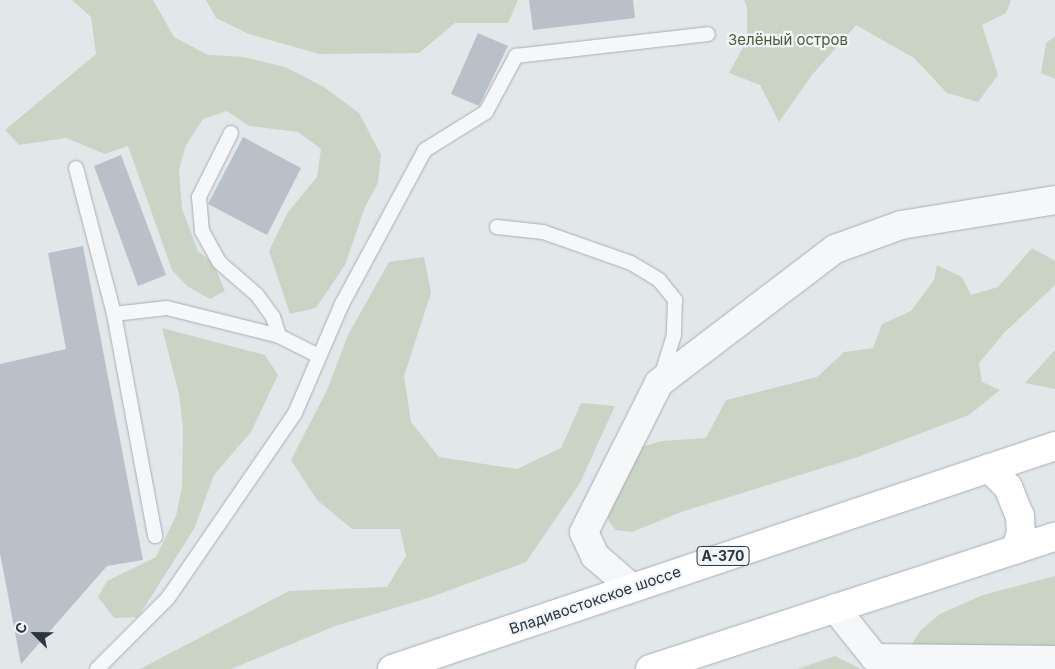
<!DOCTYPE html>
<meta charset="utf-8">
<style>
body{margin:0}
#map{position:relative;width:1055px;height:669px;overflow:hidden;background:#e2e7ea;font-family:Inter,sans-serif}
div>[style]{position:absolute}
.green>*{inset:0;background:#cad4c4}
.building>*{inset:0;background:#b9c0c7}
.roads{filter:drop-shadow(0 0 1px #a7aeb4) drop-shadow(0 0 1px #a7aeb4)}
.service>*{height:14px;margin:-7px;padding:0 7px;transform-origin:7px;border-radius:7px;background:#f5f7f9}
.minor>*{height:28px;margin:-14px;padding:0 14px;transform-origin:14px;border-radius:14px;background:#f5f7f9}
.trunk>*{height:28px;margin:-14px;padding:0 14px;transform-origin:14px;border-radius:14px;background:#fff}
span{translate:-50% -50%;white-space:nowrap;text-align:center;line-height:1.15;-webkit-text-stroke:4.5px #f2f5f8;paint-order:stroke}
.shield-label span{padding:1px 4px;background:#f2f5f8;border:1px solid;border-radius:4px;-webkit-text-stroke-width:0}
.shield-label{font-size:14px;color:#2a3642;font-weight:700}
.park-label{font-size:15px;color:#445e38}
.street-label{font-size:15px;color:#2a3642}
.north{position:absolute;left:10px;top:609px;width:50px;height:50px;-webkit-text-stroke:4px #f2f5f8;paint-order:stroke;rotate:293deg;font-size:14px;font-weight:700;line-height:20px;text-align:center;color:#2a3642}
.north::after{content:'';display:block;margin:auto;width:18px;height:22px;background:#2a3642;clip-path:polygon(50% 0,100% 100%,50% 72%,0 100%)}
</style>
<div id="map">
<div class="green">
<div style="clip-path:polygon(72px 0,153px 0,174px 37px,208px 55px,244px 57px,285px 67px,324px 87px,359px 113px,381px 155px,378px 183px,365px 207px,345px 265px,316px 308px,290px 314px,269px 251px,288px 212px,317px 177px,321px 149px,298px 132px,249px 126px,227px 111px,203px 119px,186px 145px,179px 170px,182px 209px,198px 251px,213px 263px,225px 291px,210px 299px,187px 286px,172px 270px,128px 146px,105px 154px,66px 138px,19px 145px,5px 130px,96px 54px,91px 17px)"></div>
<div style="clip-path:polygon(206px 0,518px 0,508px 23px,455px 23px,419px 53px,319px 54px,249px 34px,216px 18px)"></div>
<div style="clip-path:polygon(744px 0,1011px 0,1006px 13px,982px 25px,998px 75px,978px 102px,947px 93px,914px 58px,856px 25px,812px 75px,779px 122px,760px 85px,729px 73px,747px 40px,747px 7px)"></div>
<div style="clip-path:polygon(1055px 36px,1055px 79px,1041px 73px,1046px 43px)"></div>
<div style="clip-path:polygon(1032px 248px,1055px 261px,1055px 285px,1004px 333px,979px 363px,982px 382px,1000px 390px,969px 415px,858px 457px,681px 512px,632px 532px,616px 530px,609px 522px,607px 513px,637px 448px,662px 441px,706px 438px,726px 400px,817px 377px,844px 352px,873px 348px,882px 324px,911px 311px,934px 280px,937px 265px,962px 277px,971px 295px,998px 287px)"></div>
<div style="clip-path:polygon(424px 257px,431px 293px,404px 376px,411px 422px,439px 457px,517px 469px,561px 448px,581px 403px,615px 406px,580px 483px,526px 562px,431px 597px,335px 626px,231px 669px,140px 669px,289px 591px,387px 587px,406px 556px,400px 529px,352px 529px,317px 500px,291px 460px,327px 390px,348px 335px,389px 262px)"></div>
<div style="clip-path:polygon(162px 328px,265px 355px,278px 375px,251px 432px,214px 475px,194px 529px,138px 617px,114px 618px,98px 597px,107px 581px,156px 557px,176px 516px,182px 487px,183px 428px,179px 394px)"></div>
<div style="clip-path:polygon(1055px 350px,1055px 389px,1025px 383px)"></div>
<div style="clip-path:polygon(1055px 576px,1055px 669px,895px 669px,921px 630px,940px 614px,983px 595px)"></div>
<div style="clip-path:polygon(835px 656px,861px 669px,797px 669px)"></div>
</div>
<div class="building">
<div style="clip-path:polygon(529px 0,633px 0,635px 18px,533px 30px)"></div>
<div style="clip-path:polygon(478px 33px,508px 46px,479px 106px,451px 94px)"></div>
<div style="clip-path:polygon(243px 137px,301px 168px,267px 235px,208px 204px)"></div>
<div style="clip-path:polygon(121px 155px,166px 275px,138px 286px,94px 166px)"></div>
<div style="clip-path:polygon(83px 246px,143px 560px,107px 566px,21px 664px,0 553px,0 364px,66px 349px,48px 253px)"></div>
</div>
<div class="roads">
<div class="service">
<div style="left:231px;top:133px;width:72px;rotate:116.6deg"></div>
<div style="left:199px;top:197px;width:34px;rotate:85deg"></div>
<div style="left:202px;top:231px;width:35px;rotate:61deg"></div>
<div style="left:219px;top:262px;width:50px;rotate:41deg"></div>
<div style="left:257px;top:295px;width:27px;rotate:54deg"></div>
<div style="left:273px;top:317px;width:20px;rotate:72deg"></div>
<div style="left:76px;top:168px;width:151px;rotate:75.4deg"></div>
<div style="left:114px;top:314px;width:226px;rotate:79.5deg"></div>
<div style="left:497px;top:227px;width:46px;rotate:6.2deg"></div>
<div style="left:543px;top:232px;width:93px;rotate:19.4deg"></div>
<div style="left:631px;top:263px;width:33px;rotate:31deg"></div>
<div style="left:659px;top:280px;width:26px;rotate:51deg"></div>
<div style="left:675px;top:300px;width:35px;rotate:92deg"></div>
<div style="left:674px;top:335px;width:44px;rotate:107.2deg"></div>
<div style="left:114px;top:314px;width:53px;rotate:-6.5deg"></div>
<div style="left:167px;top:308px;width:115px;rotate:14deg"></div>
<div style="left:279px;top:336px;width:45px;rotate:26.6deg"></div>
<div style="left:97px;top:669px;width:100px;rotate:-45deg"></div>
<div style="left:168px;top:598px;width:224px;rotate:-55.5deg"></div>
<div style="left:295px;top:413px;width:119px;rotate:-66.7deg"></div>
<div style="left:342px;top:304px;width:175px;rotate:-61.7deg"></div>
<div style="left:425px;top:150px;width:72px;rotate:-31.9deg"></div>
<div style="left:486px;top:112px;width:64px;rotate:-61.8deg"></div>
<div style="left:516px;top:56px;width:193px;rotate:-6.5deg"></div>
</div>
<div class="minor">
<div style="left:631px;top:587px;width:48px;rotate:-139.3deg"></div>
<div style="left:595px;top:556px;width:26px;rotate:-115deg"></div>
<div style="left:584px;top:532px;width:167px;rotate:-63.3deg"></div>
<div style="left:659px;top:383px;width:221px;rotate:-37.3deg"></div>
<div style="left:835px;top:249px;width:70px;rotate:-20deg"></div>
<div style="left:901px;top:225px;width:156px;rotate:-9.2deg"></div>
<div style="left:835px;top:608px;width:64px;rotate:51.3deg"></div>
<div style="left:875px;top:658px;width:180px;rotate:0.6deg"></div>
</div>
<div class="trunk">
<div style="left:989px;top:468px;width:27px;rotate:45deg"></div>
<div style="left:1008px;top:487px;width:31px;rotate:68deg"></div>
<div style="left:1020px;top:516px;width:17px;rotate:87deg"></div>
<div style="left:1021px;top:533px;width:18px;rotate:109deg"></div>
<div style="left:392px;top:669px;width:699px;rotate:-18.59deg"></div>
<div style="left:650px;top:669px;width:426px;rotate:-18.1deg"></div>
</div>
</div>
<div class="shield-label">
<span style="left:723px;top:556px">А-370</span>
</div>
<div class="park-label">
<span style="left:788px;top:40px">Зелёный остров</span>
</div>
<div class="street-label">
<span style="left:595px;top:600px;rotate:-19deg">Владивостокское шоссе</span>
</div>
<div class="north">С</div>
</div>
